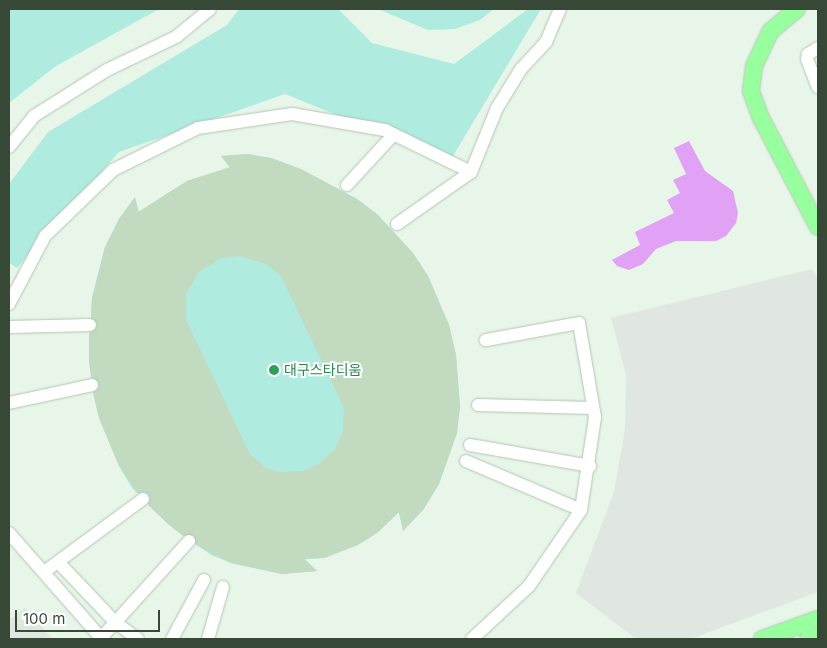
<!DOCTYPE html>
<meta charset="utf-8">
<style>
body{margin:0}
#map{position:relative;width:827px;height:648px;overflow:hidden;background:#e8f5e9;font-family:Inter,"Noto Sans KR",sans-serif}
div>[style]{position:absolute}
.green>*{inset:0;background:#afebdf}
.parking>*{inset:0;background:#e0e6e0}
.water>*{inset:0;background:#e1a2f5}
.building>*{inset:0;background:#c1dac0}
.roads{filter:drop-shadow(0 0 1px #b0c7b0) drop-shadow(0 0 1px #b0c7b0)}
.minor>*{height:12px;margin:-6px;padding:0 6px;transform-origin:6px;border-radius:6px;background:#fff}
.major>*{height:16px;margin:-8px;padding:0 8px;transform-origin:8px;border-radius:8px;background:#97ff9e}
.dots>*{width:14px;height:14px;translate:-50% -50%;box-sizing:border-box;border:2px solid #fff;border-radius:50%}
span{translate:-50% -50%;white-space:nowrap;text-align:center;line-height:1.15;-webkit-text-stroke:4px #fff;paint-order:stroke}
.leisure-label{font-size:14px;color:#27864d}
.left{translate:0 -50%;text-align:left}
.frame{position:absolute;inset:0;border:10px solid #374936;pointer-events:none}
.scale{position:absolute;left:15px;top:610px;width:145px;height:22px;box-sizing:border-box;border:2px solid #374936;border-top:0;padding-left:6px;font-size:15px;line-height:18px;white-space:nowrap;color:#374936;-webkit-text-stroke:4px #fff;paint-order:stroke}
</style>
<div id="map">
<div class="green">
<div style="clip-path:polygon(9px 9px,159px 9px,56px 66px,9px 103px)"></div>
<div style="clip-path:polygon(239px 9px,338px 9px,372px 43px,454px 64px,528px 9px,541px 9px,450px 161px,285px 94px,119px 152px,17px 268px,9px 263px,9px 184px,48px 132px,227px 25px)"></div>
<div style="clip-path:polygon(378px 9px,494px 9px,480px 20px,455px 29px,428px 30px)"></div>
<div style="clip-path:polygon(247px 154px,271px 158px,301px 169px,357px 199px,377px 214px,413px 253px,428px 276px,449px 325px,456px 355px,460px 406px,457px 433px,439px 484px,423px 510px,403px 531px,399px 512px,377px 533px,357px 545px,324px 558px,305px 559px,317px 571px,282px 574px,231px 563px,211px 555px,168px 524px,132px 488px,119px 466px,99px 418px,93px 390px,89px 360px,92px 298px,105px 247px,119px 219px,135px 197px,139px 212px,187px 181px,230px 168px,221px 156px)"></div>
</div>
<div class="parking">
<div style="clip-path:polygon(812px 269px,818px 279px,818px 592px,690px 639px,636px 639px,576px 593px,614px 492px,625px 429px,626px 375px,611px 318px)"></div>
<div style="clip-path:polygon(25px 608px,52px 639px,9px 639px,9px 620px)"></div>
</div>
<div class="water">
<div style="clip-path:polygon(689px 141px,705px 171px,733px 191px,738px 213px,736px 223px,726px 236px,716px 241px,676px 241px,656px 249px,643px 264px,629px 270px,617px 266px,612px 260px,640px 245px,635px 232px,674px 213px,667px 200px,680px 193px,673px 180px,686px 174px,674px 148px)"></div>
</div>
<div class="building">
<div style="clip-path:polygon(evenodd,247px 154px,271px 158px,301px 169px,357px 199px,377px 214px,413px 253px,428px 276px,449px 325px,456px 355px,460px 406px,457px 433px,439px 484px,423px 510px,403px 531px,399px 512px,377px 533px,358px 545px,324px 558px,304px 559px,317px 571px,282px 574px,231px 563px,196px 545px,194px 535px,183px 536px,168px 524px,148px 505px,149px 494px,143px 491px,137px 493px,119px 466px,99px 418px,93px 393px,100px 384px,91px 377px,89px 360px,89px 333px,98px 325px,91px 317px,92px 298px,105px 247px,119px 219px,135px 197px,138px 212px,187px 181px,230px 167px,221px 156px,247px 154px,240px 256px,266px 264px,281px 276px,344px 408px,343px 431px,335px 449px,320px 463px,303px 471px,279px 472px,266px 468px,250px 454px,186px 320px,186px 294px,199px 272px,222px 258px,240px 256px)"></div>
</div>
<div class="roads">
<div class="minor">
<div style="left:818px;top:48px;width:12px;rotate:149deg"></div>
<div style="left:808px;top:54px;width:5px;rotate:101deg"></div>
<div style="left:807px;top:59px;width:30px;rotate:69deg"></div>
<div style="left:9px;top:147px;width:40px;rotate:-51deg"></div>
<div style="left:34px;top:116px;width:86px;rotate:-32.2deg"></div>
<div style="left:107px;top:70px;width:76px;rotate:-25.6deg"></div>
<div style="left:176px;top:37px;width:44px;rotate:-39.5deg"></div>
<div style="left:347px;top:185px;width:69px;rotate:-47.3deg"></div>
<div style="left:397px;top:224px;width:90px;rotate:-35.1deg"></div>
<div style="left:471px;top:172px;width:69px;rotate:-67.9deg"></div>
<div style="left:497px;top:108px;width:46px;rotate:-58.4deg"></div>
<div style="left:521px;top:69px;width:37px;rotate:-47deg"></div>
<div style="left:546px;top:42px;width:36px;rotate:-67deg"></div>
<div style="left:9px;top:304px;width:77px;rotate:-62.1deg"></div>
<div style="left:45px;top:236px;width:95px;rotate:-44.1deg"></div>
<div style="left:113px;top:170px;width:95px;rotate:-26.3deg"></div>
<div style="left:198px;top:128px;width:95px;rotate:-8.5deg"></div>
<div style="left:292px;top:114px;width:94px;rotate:9.8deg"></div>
<div style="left:385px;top:130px;width:96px;rotate:26deg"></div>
<div style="left:9px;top:327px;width:81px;rotate:-1.4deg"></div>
<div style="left:9px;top:403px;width:85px;rotate:-12.2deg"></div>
<div style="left:478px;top:405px;width:115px;rotate:1.5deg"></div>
<div style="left:470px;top:445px;width:122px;rotate:9.9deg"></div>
<div style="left:466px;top:461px;width:125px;rotate:23.1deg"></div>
<div style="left:9px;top:533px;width:141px;rotate:48.7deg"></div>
<div style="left:59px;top:563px;width:83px;rotate:46.5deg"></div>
<div style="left:116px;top:623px;width:27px;rotate:36deg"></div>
<div style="left:44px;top:572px;width:123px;rotate:-36.4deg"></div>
<div style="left:101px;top:638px;width:131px;rotate:-47.8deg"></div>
<div style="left:172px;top:639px;width:67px;rotate:-61.5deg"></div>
<div style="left:208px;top:639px;width:54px;rotate:-73.9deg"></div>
<div style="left:472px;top:639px;width:78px;rotate:-42.9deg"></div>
<div style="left:529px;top:586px;width:92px;rotate:-55.6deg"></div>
<div style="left:581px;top:510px;width:94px;rotate:-81.4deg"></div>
<div style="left:595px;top:417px;width:95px;rotate:-99.7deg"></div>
<div style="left:579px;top:323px;width:95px;rotate:169.6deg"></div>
</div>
<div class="major">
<div style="left:797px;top:9px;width:35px;rotate:140deg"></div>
<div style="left:770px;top:32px;width:38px;rotate:115deg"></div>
<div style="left:754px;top:66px;width:25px;rotate:97deg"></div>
<div style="left:751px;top:91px;width:29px;rotate:70deg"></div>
<div style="left:761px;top:118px;width:123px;rotate:62.4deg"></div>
<div style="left:762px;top:639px;width:59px;rotate:-19.7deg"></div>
<div style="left:808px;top:639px;width:10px;rotate:-17deg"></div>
</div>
</div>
<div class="dots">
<div style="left:274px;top:370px;background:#2e9e5b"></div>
</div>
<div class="leisure-label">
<span class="left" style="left:284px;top:370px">대구스타디움</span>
</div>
<div class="frame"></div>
<div class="scale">100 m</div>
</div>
